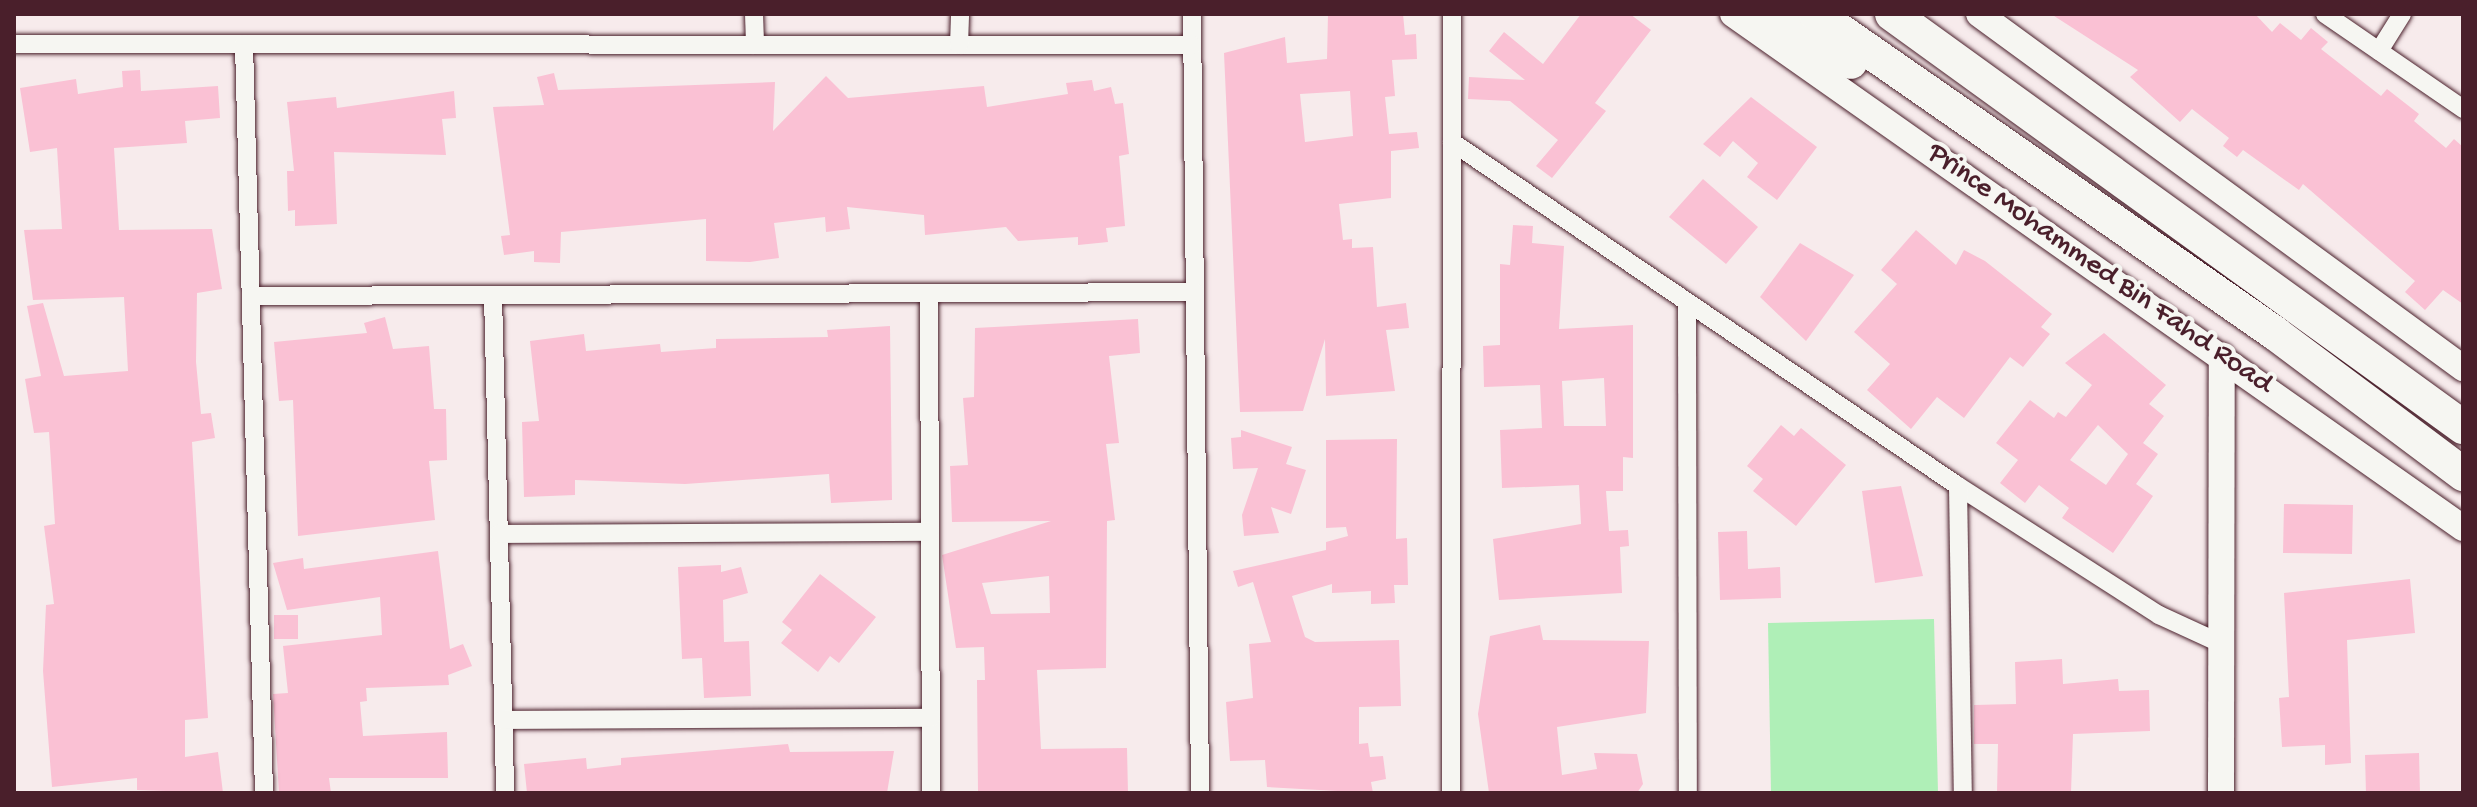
<!DOCTYPE html>
<style>
body{margin:0}
#map{position:relative;width:2477px;height:807px;overflow:hidden;background:#f7ebec;font-family:"Gochi Hand",sans-serif}
div>[style]{position:absolute}
.green>*{inset:0;background:#afefb7}
.building>*{inset:0;background:#fac1d4}
.roads{filter:drop-shadow(0 0 2px #4a1f2b) drop-shadow(0 0 2px #4a1f2b)}
.street>*{height:18px;margin:-9px;padding:0 9px;transform-origin:9px;border-radius:9px;background:#f6f6f2}
.secondary>*{height:26px;margin:-13px;padding:0 13px;transform-origin:13px;border-radius:13px;background:#f6f6f2}
.highway>*{height:34px;margin:-17px;padding:0 17px;transform-origin:17px;border-radius:17px;background:#f6f6f2}
span{translate:-50% -50%;white-space:nowrap;text-align:center;line-height:1.15;-webkit-text-stroke:8px #f6f6f2;paint-order:stroke}
.street-label{font-size:30px;color:#4a1f2b}
.frame{position:absolute;inset:0;border:16px solid #4a1f2b;pointer-events:none}
</style>
<div id="map">
<div class="green">
<div style="clip-path:polygon(1934px 619px,1938px 793px,1771px 793px,1768px 623px)"></div>
</div>
<div class="building">
<div style="clip-path:polygon(evenodd,1328px 14px,1403px 14px,1405px 35px,1416px 34px,1417px 59px,1392px 60px,1395px 96px,1385px 97px,1389px 134px,1417px 132px,1419px 148px,1391px 151px,1391px 198px,1339px 204px,1343px 240px,1352px 239px,1352px 248px,1373px 247px,1377px 307px,1406px 303px,1409px 328px,1386px 330px,1395px 391px,1326px 396px,1325px 339px,1303px 411px,1240px 412px,1224px 53px,1285px 37px,1287px 63px,1327px 59px,1328px 14px,1350px 91px,1353px 136px,1305px 142px,1300px 94px,1350px 91px)"></div>
<div style="clip-path:polygon(1581px 14px,1630px 14px,1651px 30px,1595px 103px,1606px 111px,1552px 178px,1536px 166px,1558px 140px,1510px 101px,1468px 99px,1469px 77px,1525px 80px,1489px 51px,1504px 32px,1543px 64px)"></div>
<div style="clip-path:polygon(2051px 14px,2255px 14px,2272px 32px,2280px 23px,2301px 40px,2311px 28px,2328px 42px,2321px 49px,2381px 96px,2387px 89px,2419px 114px,2414px 121px,2446px 148px,2454px 139px,2463px 147px,2463px 304px,2443px 290px,2425px 310px,2405px 292px,2415px 281px,2303px 184px,2299px 190px,2243px 150px,2237px 157px,2223px 146px,2229px 138px,2192px 109px,2180px 122px,2130px 77px,2138px 70px)"></div>
<div style="clip-path:polygon(140px 70px,141px 91px,218px 86px,220px 118px,185px 121px,187px 143px,114px 148px,119px 230px,212px 229px,222px 289px,197px 293px,196px 362px,201px 414px,211px 413px,215px 438px,192px 442px,208px 718px,185px 720px,185px 757px,218px 752px,223px 793px,137px 790px,137px 778px,52px 787px,43px 671px,46px 605px,54px 604px,44px 526px,55px 524px,49px 432px,34px 433px,25px 379px,41px 376px,27px 306px,43px 303px,64px 376px,128px 371px,124px 297px,33px 300px,24px 230px,62px 229px,57px 148px,30px 152px,20px 88px,76px 79px,78px 94px,123px 87px,122px 71px)"></div>
<div style="clip-path:polygon(554px 73px,558px 90px,775px 82px,773px 131px,826px 76px,848px 98px,984px 86px,987px 107px,1068px 94px,1066px 83px,1092px 80px,1094px 91px,1111px 87px,1115px 104px,1123px 103px,1129px 154px,1119px 156px,1125px 226px,1106px 228px,1108px 242px,1078px 245px,1078px 237px,1018px 241px,1006px 227px,925px 235px,924px 215px,847px 207px,850px 229px,826px 232px,825px 217px,774px 223px,779px 258px,750px 262px,706px 261px,706px 219px,561px 232px,560px 263px,534px 262px,534px 251px,504px 255px,501px 236px,510px 235px,493px 107px,544px 105px,537px 77px)"></div>
<div style="clip-path:polygon(454px 91px,456px 118px,442px 119px,446px 155px,334px 152px,337px 224px,295px 226px,295px 210px,288px 211px,287px 171px,294px 171px,287px 102px,336px 97px,337px 108px)"></div>
<div style="clip-path:polygon(1751px 97px,1817px 147px,1777px 200px,1747px 177px,1758px 163px,1733px 141px,1720px 157px,1703px 144px)"></div>
<div style="clip-path:polygon(1703px 179px,1758px 227px,1726px 264px,1669px 217px)"></div>
<div style="clip-path:polygon(evenodd,1513px 225px,1533px 226px,1532px 243px,1564px 246px,1559px 329px,1633px 325px,1633px 458px,1623px 457px,1623px 491px,1606px 491px,1609px 531px,1628px 530px,1629px 546px,1620px 547px,1622px 593px,1499px 600px,1493px 539px,1581px 524px,1579px 485px,1502px 488px,1500px 430px,1542px 428px,1540px 385px,1484px 387px,1483px 346px,1500px 345px,1500px 264px,1510px 265px,1513px 225px,1604px 378px,1606px 426px,1564px 426px,1562px 381px,1604px 378px)"></div>
<div style="clip-path:polygon(1916px 230px,1956px 265px,1964px 250px,1985px 261px,2052px 314px,2041px 327px,2050px 334px,2023px 367px,2010px 357px,1964px 418px,1937px 397px,1911px 429px,1867px 390px,1890px 364px,1854px 332px,1897px 284px,1881px 270px)"></div>
<div style="clip-path:polygon(1800px 243px,1854px 275px,1806px 341px,1760px 297px)"></div>
<div style="clip-path:polygon(385px 317px,393px 349px,429px 346px,434px 409px,446px 409px,447px 460px,429px 461px,435px 520px,298px 536px,293px 400px,279px 401px,274px 342px,367px 333px,364px 323px)"></div>
<div style="clip-path:polygon(evenodd,1138px 319px,1140px 353px,1109px 356px,1119px 443px,1106px 444px,1115px 520px,1107px 521px,1106px 668px,1037px 670px,1041px 749px,1127px 748px,1128px 793px,978px 793px,977px 680px,985px 680px,984px 647px,956px 648px,942px 555px,1051px 521px,952px 522px,950px 466px,968px 465px,963px 398px,974px 397px,975px 328px,1138px 319px,1049px 576px,1050px 613px,991px 614px,982px 583px,1049px 576px)"></div>
<div style="clip-path:polygon(890px 326px,892px 500px,831px 503px,829px 474px,685px 484px,575px 480px,575px 495px,524px 497px,522px 422px,539px 421px,530px 341px,584px 334px,586px 351px,660px 344px,661px 352px,716px 348px,716px 339px,828px 337px,827px 330px)"></div>
<div style="clip-path:polygon(evenodd,2104px 333px,2166px 385px,2149px 404px,2164px 416px,2143px 443px,2158px 454px,2136px 484px,2153px 496px,2113px 553px,2062px 518px,2069px 508px,2039px 485px,2025px 503px,2000px 483px,2018px 460px,1996px 443px,2030px 400px,2054px 418px,2058px 412px,2066px 417px,2092px 385px,2065px 363px,2104px 333px,2098px 425px,2128px 454px,2106px 485px,2070px 460px,2098px 425px)"></div>
<div style="clip-path:polygon(1781px 425px,1794px 436px,1801px 428px,1846px 465px,1796px 526px,1753px 491px,1763px 479px,1747px 466px)"></div>
<div style="clip-path:polygon(1241px 430px,1292px 447px,1286px 464px,1306px 470px,1291px 514px,1271px 507px,1279px 533px,1244px 536px,1242px 515px,1258px 468px,1233px 469px,1231px 438px,1241px 437px)"></div>
<div style="clip-path:polygon(1397px 439px,1396px 539px,1407px 538px,1408px 585px,1394px 585px,1395px 603px,1371px 604px,1371px 591px,1332px 593px,1332px 584px,1292px 596px,1305px 637px,1315px 642px,1399px 640px,1401px 706px,1359px 707px,1359px 744px,1368px 743px,1370px 757px,1383px 756px,1386px 779px,1371px 782px,1373px 793px,1267px 787px,1265px 760px,1230px 761px,1226px 702px,1253px 698px,1249px 644px,1271px 642px,1253px 582px,1238px 587px,1233px 571px,1326px 550px,1326px 542px,1348px 536px,1346px 527px,1326px 528px,1326px 440px)"></div>
<div style="clip-path:polygon(1901px 486px,1923px 576px,1875px 583px,1862px 491px)"></div>
<div style="clip-path:polygon(2284px 504px,2353px 505px,2352px 554px,2283px 553px)"></div>
<div style="clip-path:polygon(1747px 531px,1748px 569px,1780px 567px,1781px 598px,1720px 600px,1718px 532px)"></div>
<div style="clip-path:polygon(438px 551px,450px 649px,463px 644px,472px 666px,448px 675px,449px 685px,366px 688px,367px 701px,360px 702px,363px 736px,447px 732px,448px 778px,329px 778px,331px 793px,279px 793px,273px 694px,288px 693px,283px 646px,382px 635px,380px 597px,287px 610px,273px 563px,303px 558px,304px 569px)"></div>
<div style="clip-path:polygon(721px 565px,721px 572px,741px 567px,748px 593px,723px 600px,724px 642px,749px 641px,751px 696px,704px 698px,702px 658px,682px 659px,678px 567px)"></div>
<div style="clip-path:polygon(820px 574px,876px 617px,839px 663px,830px 656px,818px 672px,781px 643px,792px 630px,782px 622px)"></div>
<div style="clip-path:polygon(2410px 579px,2415px 633px,2347px 640px,2351px 763px,2325px 765px,2325px 745px,2282px 747px,2279px 698px,2289px 697px,2284px 593px)"></div>
<div style="clip-path:polygon(274px 615px,298px 615px,298px 639px,274px 639px)"></div>
<div style="clip-path:polygon(1540px 625px,1543px 640px,1649px 641px,1646px 713px,1557px 727px,1562px 775px,1597px 769px,1594px 753px,1637px 754px,1643px 784px,1637px 793px,1489px 793px,1478px 714px,1490px 636px)"></div>
<div style="clip-path:polygon(2062px 659px,2063px 684px,2118px 679px,2119px 691px,2149px 690px,2150px 731px,2073px 734px,2071px 793px,1997px 793px,1998px 744px,1974px 744px,1974px 705px,2016px 704px,2015px 662px)"></div>
<div style="clip-path:polygon(788px 744px,790px 752px,894px 751px,887px 793px,527px 793px,524px 764px,586px 758px,587px 769px,621px 765px,621px 758px)"></div>
<div style="clip-path:polygon(2419px 753px,2420px 793px,2366px 793px,2365px 755px)"></div>
</div>
<div class="roads">
<div class="street">
<div style="left:754px;top:14px;width:31px;rotate:88deg"></div>
<div style="left:1192px;top:14px;width:779px;rotate:89.41deg"></div>
<div style="left:2325px;top:14px;width:168px;rotate:34.5deg"></div>
<div style="left:14px;top:44px;width:1178px;rotate:0.05deg"></div>
<div style="left:244px;top:44px;width:749px;rotate:88.47deg"></div>
<div style="left:959px;top:45px;width:31px;rotate:-88deg"></div>
<div style="left:2379px;top:51px;width:44px;rotate:-58.1deg"></div>
<div style="left:1452px;top:142px;width:612px;rotate:34.21deg"></div>
<div style="left:1958px;top:486px;width:239px;rotate:32.7deg"></div>
<div style="left:2159px;top:615px;width:67px;rotate:24.7deg"></div>
<div style="left:929px;top:293px;width:500px;rotate:89.77deg"></div>
<div style="left:493px;top:295px;width:498px;rotate:88.6deg"></div>
<div style="left:254px;top:296px;width:941px;rotate:-0.24deg"></div>
<div style="left:1687px;top:302px;width:491px;rotate:89.9deg"></div>
<div style="left:1958px;top:486px;width:307px;rotate:89.1deg"></div>
<div style="left:499px;top:534px;width:431px;rotate:-0.3deg"></div>
<div style="left:503px;top:720px;width:428px;rotate:-0.3deg"></div>
<div style="left:1451px;top:793px;width:779px;rotate:-89.93deg"></div>
</div>
<div class="secondary">
<div style="left:1733px;top:14px;width:893px;rotate:35.15deg"></div>
<div style="left:1979px;top:14px;width:600px;rotate:36.18deg"></div>
<div style="left:2221px;top:793px;width:437px;rotate:-89.9deg"></div>
</div>
<div class="highway">
<div style="left:1764px;top:14px;width:99px;rotate:28.9deg"></div>
<div style="left:1816px;top:14px;width:560px;rotate:34.82deg"></div>
<div style="left:2276px;top:334px;width:234px;rotate:36.8deg"></div>
<div style="left:1892px;top:14px;width:705px;rotate:35.88deg"></div>
</div>
</div>
<div class="street-label">
<span style="left:2099px;top:270px;rotate:35deg">Prince Mohammed Bin Fahd Road</span>
</div>
<div class="frame"></div>
</div>
